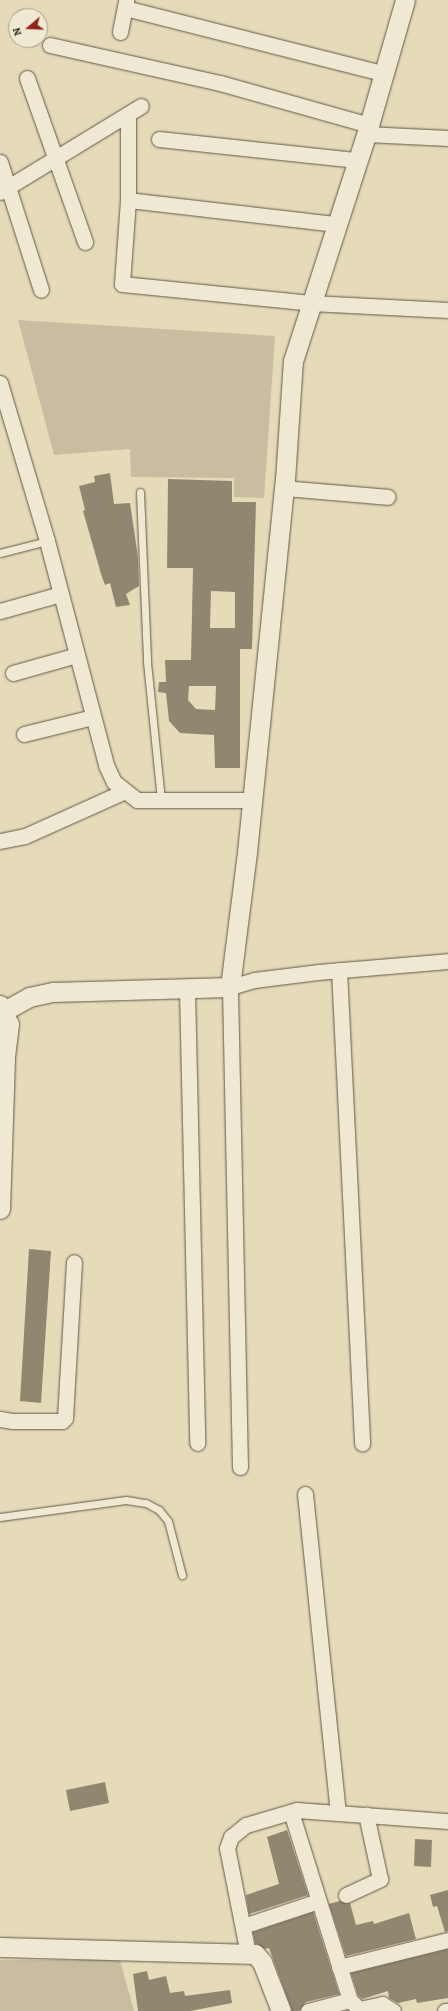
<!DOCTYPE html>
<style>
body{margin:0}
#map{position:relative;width:448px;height:2011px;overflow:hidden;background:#e6dbb9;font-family:Alegreya,serif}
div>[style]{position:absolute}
.green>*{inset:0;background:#c8bda0}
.building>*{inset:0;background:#918771}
.roads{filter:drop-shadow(0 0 1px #615848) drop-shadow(0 0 1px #615848)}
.service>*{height:7px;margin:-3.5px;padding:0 3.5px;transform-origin:3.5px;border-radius:3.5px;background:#efe8d2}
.minor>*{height:15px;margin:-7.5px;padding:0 7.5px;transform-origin:7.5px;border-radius:7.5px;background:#efe8d2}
.tertiary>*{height:19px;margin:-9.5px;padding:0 9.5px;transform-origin:9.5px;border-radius:9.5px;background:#efe8d2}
span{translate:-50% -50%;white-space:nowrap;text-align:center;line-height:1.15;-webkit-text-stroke:3.5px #efe8d2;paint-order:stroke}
.north{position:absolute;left:8px;top:8px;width:40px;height:40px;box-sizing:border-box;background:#efe8d2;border:1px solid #a59d8c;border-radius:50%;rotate:251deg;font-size:11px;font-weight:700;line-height:16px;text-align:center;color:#352c23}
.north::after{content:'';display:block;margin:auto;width:14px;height:18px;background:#8f2418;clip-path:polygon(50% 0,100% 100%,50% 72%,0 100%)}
</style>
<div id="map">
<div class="green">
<div style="clip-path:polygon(18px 320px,275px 336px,264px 498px,234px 497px,234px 478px,131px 477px,130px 449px,54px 455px)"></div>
<div style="clip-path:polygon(0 1960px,120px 1960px,134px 2011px,0 2011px)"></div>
</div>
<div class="building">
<div style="clip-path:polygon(110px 473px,114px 504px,130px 503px,138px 557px,139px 586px,126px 594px,130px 605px,116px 607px,110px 583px,105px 585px,101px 574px,83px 511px,85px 510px,79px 486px,95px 482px,94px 476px)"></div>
<div style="clip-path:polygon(evenodd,168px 479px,232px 481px,232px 502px,256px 502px,252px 649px,240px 649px,240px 768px,215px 768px,214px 735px,180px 733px,169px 721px,166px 693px,158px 692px,159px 682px,166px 682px,165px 660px,191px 660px,193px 568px,167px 568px,168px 479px,211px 591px,235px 592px,235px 628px,210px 628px,211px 591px,168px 479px,189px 686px,216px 686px,215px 710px,196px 709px,188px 700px,189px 686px)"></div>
<div style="clip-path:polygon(29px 1249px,51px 1251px,41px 1403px,20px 1401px)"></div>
<div style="clip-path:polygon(105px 1782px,109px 1803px,70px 1811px,66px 1790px)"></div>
<div style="clip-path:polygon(287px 1830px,308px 1895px,249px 1914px,246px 1895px,279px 1884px,267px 1837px)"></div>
<div style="clip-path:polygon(415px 1839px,432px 1840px,431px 1867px,414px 1866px)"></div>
<div style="clip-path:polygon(448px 1890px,448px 1931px,445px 1932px,437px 1906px,433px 1907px,430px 1895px)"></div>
<div style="clip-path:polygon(340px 1901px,350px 1903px,356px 1925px,373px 1921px,374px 1924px,409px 1913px,416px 1939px,346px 1956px,329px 1904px)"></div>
<div style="clip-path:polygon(313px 1912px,339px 1994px,306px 2002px,299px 2011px,292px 2011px,269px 1948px,265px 1949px,255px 1943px,253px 1932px)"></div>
<div style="clip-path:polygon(448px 1949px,448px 1998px,417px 2003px,416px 1999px,398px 2003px,389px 1998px,388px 1991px,362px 1999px,358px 1995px,351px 1973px)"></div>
<div style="clip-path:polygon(147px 1971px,149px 1980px,166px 1976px,170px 1993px,184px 1991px,185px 1996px,230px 1990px,232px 2003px,190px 2011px,138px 2011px,133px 1974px)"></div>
</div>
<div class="roads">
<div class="service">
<div style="left:140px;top:492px;width:170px;rotate:87.6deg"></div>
<div style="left:147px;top:662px;width:138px;rotate:84.2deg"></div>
<div style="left:0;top:553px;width:49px;rotate:-14.3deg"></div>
<div style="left:0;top:1517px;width:127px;rotate:-7.7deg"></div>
<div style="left:126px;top:1500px;width:20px;rotate:9deg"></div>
<div style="left:146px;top:1503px;width:15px;rotate:28deg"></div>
<div style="left:159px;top:1510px;width:14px;rotate:51deg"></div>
<div style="left:168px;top:1521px;width:56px;rotate:75.5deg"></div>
</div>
<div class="minor">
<div style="left:125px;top:8px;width:265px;rotate:14.2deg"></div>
<div style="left:120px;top:32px;width:33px;rotate:-79deg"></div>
<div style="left:50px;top:45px;width:174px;rotate:12.6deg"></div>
<div style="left:220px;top:83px;width:155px;rotate:15.7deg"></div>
<div style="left:27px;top:78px;width:174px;rotate:70.5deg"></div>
<div style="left:128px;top:114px;width:86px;rotate:90deg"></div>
<div style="left:128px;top:200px;width:84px;rotate:94.1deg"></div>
<div style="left:122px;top:284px;width:190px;rotate:5.7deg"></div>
<div style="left:311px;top:303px;width:137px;rotate:2.9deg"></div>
<div style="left:366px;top:134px;width:82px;rotate:2.8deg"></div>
<div style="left:159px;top:139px;width:199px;rotate:6.1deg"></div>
<div style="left:0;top:162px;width:134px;rotate:72.2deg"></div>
<div style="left:0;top:192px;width:165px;rotate:-31.4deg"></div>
<div style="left:128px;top:200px;width:209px;rotate:6.6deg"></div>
<div style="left:0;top:383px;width:165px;rotate:73.4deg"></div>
<div style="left:47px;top:541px;width:232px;rotate:75.2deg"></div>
<div style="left:106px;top:765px;width:19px;rotate:65deg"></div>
<div style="left:114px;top:782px;width:29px;rotate:38deg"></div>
<div style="left:137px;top:800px;width:114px"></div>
<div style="left:284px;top:488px;width:104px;rotate:4.9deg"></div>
<div style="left:0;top:611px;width:63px;rotate:-15.6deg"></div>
<div style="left:13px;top:673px;width:66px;rotate:-15.7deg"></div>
<div style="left:24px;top:734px;width:71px;rotate:-13.8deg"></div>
<div style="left:0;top:841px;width:25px;rotate:-11deg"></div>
<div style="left:25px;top:836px;width:107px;rotate:-24.2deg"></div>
<div style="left:339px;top:970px;width:474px;rotate:87.2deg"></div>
<div style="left:187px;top:989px;width:454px;rotate:88.7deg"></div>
<div style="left:0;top:1419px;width:12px;rotate:9deg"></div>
<div style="left:12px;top:1421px;width:50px"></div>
<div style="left:62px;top:1421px;width:4px;rotate:-45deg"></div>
<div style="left:65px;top:1418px;width:156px;rotate:-86.7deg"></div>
<div style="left:240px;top:1467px;width:480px;rotate:-91.2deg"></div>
<div style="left:230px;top:987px;width:25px;rotate:-16deg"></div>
<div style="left:254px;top:980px;width:64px;rotate:-7.1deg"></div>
<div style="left:318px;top:972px;width:130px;rotate:-4.8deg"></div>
<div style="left:305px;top:1494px;width:319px;rotate:84.1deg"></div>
<div style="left:291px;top:1812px;width:197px;rotate:72.6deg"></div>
<div style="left:350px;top:2000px;width:13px;rotate:45deg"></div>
<div style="left:359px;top:2009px;width:24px;rotate:-12deg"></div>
<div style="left:382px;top:2004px;width:13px;rotate:32deg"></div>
<div style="left:346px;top:1895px;width:38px;rotate:-25deg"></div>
<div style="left:380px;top:1879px;width:66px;rotate:-102.2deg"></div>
<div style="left:243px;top:1926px;width:79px;rotate:-18.4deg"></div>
<div style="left:248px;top:1954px;width:108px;rotate:-101.2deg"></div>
<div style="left:227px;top:1848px;width:12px;rotate:-70deg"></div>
<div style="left:231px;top:1837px;width:19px;rotate:-39deg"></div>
<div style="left:246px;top:1825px;width:53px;rotate:-16.4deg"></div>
<div style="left:297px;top:1810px;width:151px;rotate:4.2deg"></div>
<div style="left:339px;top:1967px;width:112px;rotate:-13.9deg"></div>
<div style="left:308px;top:2011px;width:43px;rotate:-14.7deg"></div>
<div style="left:445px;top:2011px;width:3px"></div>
</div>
<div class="tertiary">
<div style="left:0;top:1005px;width:21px;rotate:65deg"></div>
<div style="left:9px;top:1024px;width:35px;rotate:97deg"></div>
<div style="left:5px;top:1059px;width:150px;rotate:91.9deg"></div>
<div style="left:4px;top:1011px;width:29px;rotate:-29deg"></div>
<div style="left:29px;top:997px;width:25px;rotate:-12deg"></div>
<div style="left:53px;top:992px;width:177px;rotate:-1.6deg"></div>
<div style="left:230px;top:987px;width:136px;rotate:-82.8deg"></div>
<div style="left:247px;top:852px;width:374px;rotate:-84.2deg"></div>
<div style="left:285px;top:480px;width:119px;rotate:-86.2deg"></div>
<div style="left:293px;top:361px;width:248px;rotate:-72.1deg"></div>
<div style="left:369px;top:125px;width:130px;rotate:-73.9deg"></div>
<div style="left:0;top:1947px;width:255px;rotate:1.6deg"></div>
<div style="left:255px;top:1954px;width:11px;rotate:49deg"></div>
<div style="left:262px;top:1962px;width:53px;rotate:68.8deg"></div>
</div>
</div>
<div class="north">N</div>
</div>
